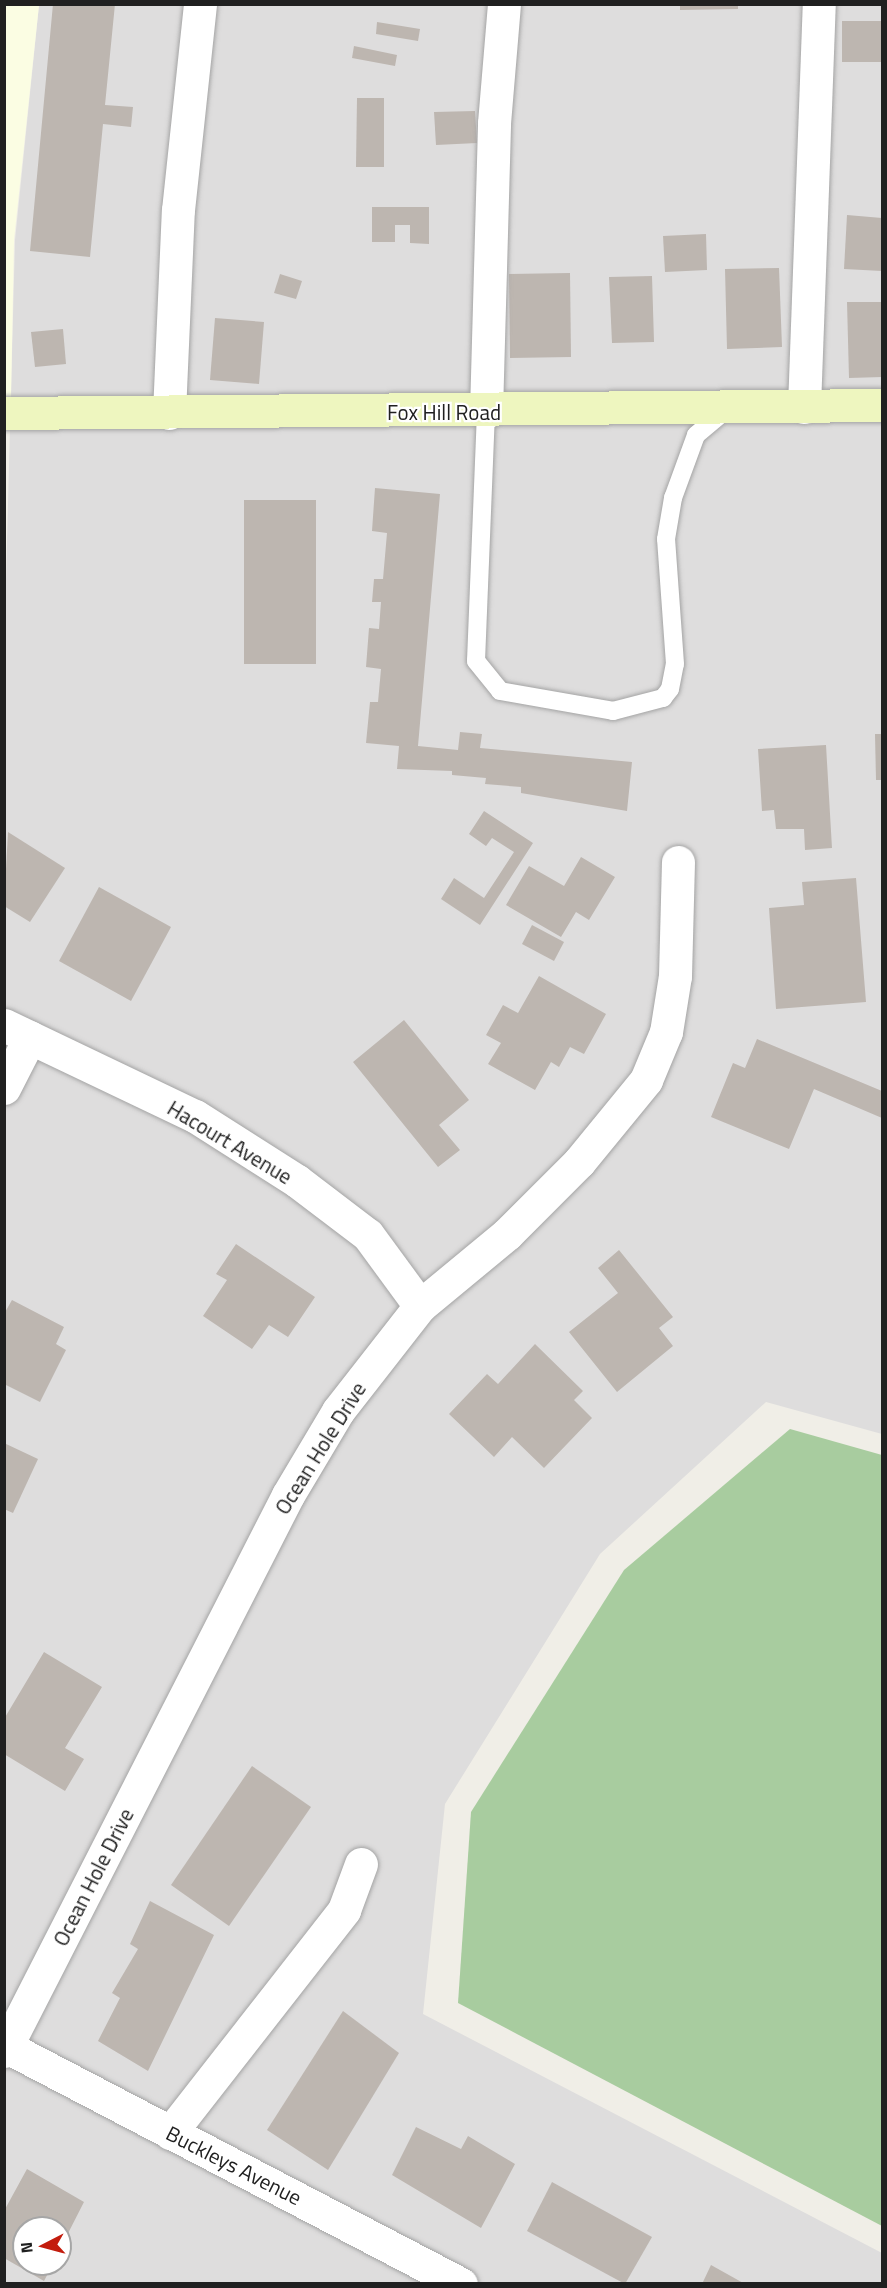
<!DOCTYPE html>
<style>
body{margin:0}
#map{position:relative;width:887px;height:2288px;overflow:hidden;background:#f0eee7;font-family:"Titillium Web",sans-serif}
div>[style]{position:absolute}
.residential>*{inset:0;background:#dedddd}
.education>*{inset:0;background:#fbfde3}
.forest>*{inset:0;background:#a8cc9f}
.building>*{inset:0;background:#bdb6b0}
.roads{filter:drop-shadow(0 0 2px #a4a4a4) drop-shadow(0 0 2px #a4a4a4)}
.lane>*{height:18px;margin:-9px;padding:0 9px;transform-origin:9px;border-radius:9px;background:#fff}
.street>*{height:33px;margin:-16.5px;padding:0 16.5px;transform-origin:16.5px;border-radius:16.5px;background:#fff}
.secondary>*{height:33px;margin:-16.5px;padding:0 16.5px;transform-origin:16.5px;border-radius:16.5px;background:#eef6bf}
span{translate:-50% -50%;white-space:nowrap;text-align:center;line-height:1.15;-webkit-text-stroke:4.5px #fff;paint-order:stroke}
.street-label{font-size:21px;color:#202020}
.frame{position:absolute;inset:0;border:6px solid #202020;pointer-events:none}
.north{position:absolute;left:12px;top:2216px;width:60px;height:60px;box-sizing:border-box;background:#fff;border:2px solid #a6a6a6;border-radius:50%;rotate:264deg;font-size:16px;font-weight:700;line-height:24px;text-align:center;color:#202020}
.north::after{content:'';display:block;margin:auto;width:21px;height:27px;background:#c31c0d;clip-path:polygon(50% 0,100% 100%,50% 72%,0 100%)}
</style>
<div id="map">
<div class="residential">
<div style="clip-path:polygon(evenodd,39px 5px,882px 5px,882px 1434px,766px 1402px,600px 1554px,445px 1804px,423px 2014px,882px 2253px,882px 2283px,5px 2283px,5px 617px,15px 240px,39px 5px,24px 2228px,60px 2228px,60px 2264px,24px 2264px,24px 2228px)"></div>
</div>
<div class="education">
<div style="clip-path:polygon(5px 5px,39px 5px,14px 240px,11px 398px,5px 398px)"></div>
</div>
<div class="forest">
<div style="clip-path:polygon(790px 1429px,882px 1455px,882px 2226px,458px 2003px,471px 1812px,624px 1570px)"></div>
</div>
<div class="building">
<div style="clip-path:polygon(53px 4px,115px 4px,105px 105px,133px 107px,131px 127px,103px 124px,90px 257px,30px 251px)"></div>
<div style="clip-path:polygon(680px 4px,738px 4px,738px 9px,680px 10px)"></div>
<div style="clip-path:polygon(842px 21px,882px 21px,882px 62px,842px 62px)"></div>
<div style="clip-path:polygon(377px 22px,420px 29px,418px 41px,376px 34px)"></div>
<div style="clip-path:polygon(354px 46px,397px 55px,395px 66px,352px 58px)"></div>
<div style="clip-path:polygon(357px 98px,384px 98px,384px 167px,356px 167px)"></div>
<div style="clip-path:polygon(475px 111px,477px 143px,436px 145px,434px 112px)"></div>
<div style="clip-path:polygon(372px 207px,429px 207px,429px 244px,410px 243px,410px 225px,395px 225px,395px 242px,372px 242px)"></div>
<div style="clip-path:polygon(847px 215px,882px 218px,882px 271px,844px 269px)"></div>
<div style="clip-path:polygon(706px 234px,707px 270px,665px 272px,663px 236px)"></div>
<div style="clip-path:polygon(779px 268px,782px 347px,727px 349px,725px 269px)"></div>
<div style="clip-path:polygon(570px 273px,571px 357px,510px 358px,509px 274px)"></div>
<div style="clip-path:polygon(280px 274px,302px 281px,296px 299px,274px 293px)"></div>
<div style="clip-path:polygon(652px 276px,654px 342px,612px 343px,609px 277px)"></div>
<div style="clip-path:polygon(847px 302px,882px 302px,882px 377px,849px 378px)"></div>
<div style="clip-path:polygon(215px 318px,264px 322px,259px 384px,210px 380px)"></div>
<div style="clip-path:polygon(63px 329px,66px 364px,35px 367px,31px 332px)"></div>
<div style="clip-path:polygon(375px 488px,440px 494px,418px 746px,458px 750px,460px 732px,482px 734px,480px 748px,632px 762px,627px 811px,521px 793px,521px 787px,485px 784px,486px 778px,452px 775px,452px 771px,397px 769px,399px 746px,366px 743px,370px 702px,378px 702px,381px 669px,366px 667px,369px 628px,379px 629px,381px 602px,372px 602px,374px 579px,383px 579px,387px 533px,372px 531px)"></div>
<div style="clip-path:polygon(244px 500px,316px 500px,316px 664px,244px 664px)"></div>
<div style="clip-path:polygon(875px 734px,882px 734px,882px 780px,876px 780px)"></div>
<div style="clip-path:polygon(826px 745px,832px 848px,805px 850px,804px 829px,776px 829px,774px 810px,762px 811px,758px 749px)"></div>
<div style="clip-path:polygon(484px 811px,533px 843px,480px 925px,441px 899px,454px 878px,484px 898px,514px 852px,492px 838px,486px 846px,469px 834px)"></div>
<div style="clip-path:polygon(8px 832px,65px 868px,30px 922px,4px 906px)"></div>
<div style="clip-path:polygon(581px 857px,615px 877px,589px 920px,576px 912px,561px 937px,506px 905px,529px 866px,564px 886px)"></div>
<div style="clip-path:polygon(856px 878px,866px 1002px,776px 1009px,769px 908px,804px 905px,802px 882px)"></div>
<div style="clip-path:polygon(99px 887px,171px 927px,131px 1001px,59px 961px)"></div>
<div style="clip-path:polygon(532px 925px,564px 942px,554px 961px,522px 944px)"></div>
<div style="clip-path:polygon(539px 976px,606px 1014px,584px 1054px,570px 1047px,559px 1067px,551px 1062px,535px 1090px,488px 1064px,501px 1043px,486px 1035px,503px 1005px,518px 1013px)"></div>
<div style="clip-path:polygon(404px 1020px,469px 1100px,439px 1125px,460px 1150px,438px 1167px,353px 1062px)"></div>
<div style="clip-path:polygon(757px 1039px,882px 1091px,882px 1118px,814px 1089px,789px 1149px,711px 1117px,733px 1063px,745px 1068px)"></div>
<div style="clip-path:polygon(236px 1244px,315px 1297px,288px 1337px,269px 1325px,252px 1349px,203px 1316px,227px 1280px,216px 1274px)"></div>
<div style="clip-path:polygon(619px 1250px,673px 1317px,659px 1328px,673px 1346px,617px 1392px,569px 1332px,618px 1293px,598px 1268px)"></div>
<div style="clip-path:polygon(12px 1300px,64px 1327px,56px 1344px,66px 1350px,40px 1402px,4px 1384px,4px 1314px)"></div>
<div style="clip-path:polygon(535px 1344px,583px 1391px,574px 1400px,592px 1418px,544px 1468px,512px 1437px,494px 1457px,449px 1414px,487px 1374px,498px 1384px)"></div>
<div style="clip-path:polygon(4px 1443px,38px 1459px,13px 1513px,4px 1509px)"></div>
<div style="clip-path:polygon(44px 1652px,102px 1687px,65px 1748px,84px 1759px,65px 1791px,4px 1754px,4px 1719px)"></div>
<div style="clip-path:polygon(252px 1766px,311px 1807px,229px 1926px,171px 1885px)"></div>
<div style="clip-path:polygon(150px 1901px,214px 1935px,148px 2071px,98px 2041px,120px 1998px,112px 1993px,138px 1949px,130px 1944px)"></div>
<div style="clip-path:polygon(343px 2011px,399px 2053px,328px 2170px,267px 2130px)"></div>
<div style="clip-path:polygon(416px 2127px,461px 2149px,468px 2136px,515px 2164px,481px 2228px,392px 2175px)"></div>
<div style="clip-path:polygon(27px 2169px,84px 2202px,60px 2249px,60px 2228px,24px 2228px,24px 2264px,53px 2264px,44px 2281px,4px 2258px,4px 2211px)"></div>
<div style="clip-path:polygon(552px 2182px,652px 2237px,625px 2284px,527px 2231px)"></div>
<div style="clip-path:polygon(711px 2265px,745px 2284px,702px 2284px)"></div>
</div>
<div class="roads">
<div class="lane">
<div style="left:486px;top:412px;width:249px;rotate:92.3deg"></div>
<div style="left:476px;top:661px;width:38px;rotate:51deg"></div>
<div style="left:500px;top:691px;width:115px;rotate:10deg"></div>
<div style="left:613px;top:711px;width:52px;rotate:-14.6deg"></div>
<div style="left:663px;top:698px;width:11px;rotate:-52deg"></div>
<div style="left:670px;top:689px;width:25px;rotate:-79deg"></div>
<div style="left:675px;top:664px;width:125px;rotate:-94.1deg"></div>
<div style="left:666px;top:539px;width:42px;rotate:-80.3deg"></div>
<div style="left:673px;top:498px;width:67px;rotate:-69.9deg"></div>
<div style="left:696px;top:435px;width:40px;rotate:-40deg"></div>
</div>
<div class="street">
<div style="left:804px;top:407px;width:403px;rotate:-87.9deg"></div>
<div style="left:486px;top:412px;width:289px;rotate:-88.4deg"></div>
<div style="left:494px;top:123px;width:119px;rotate:-85.2deg"></div>
<div style="left:169px;top:413px;width:203px;rotate:-87.5deg"></div>
<div style="left:178px;top:210px;width:207px;rotate:-83.9deg"></div>
<div style="left:4px;top:1025px;width:212px;rotate:25.5deg"></div>
<div style="left:195px;top:1116px;width:121px;rotate:32.5deg"></div>
<div style="left:297px;top:1181px;width:89px;rotate:37.3deg"></div>
<div style="left:368px;top:1235px;width:88px;rotate:53.8deg"></div>
<div style="left:4px;top:1088px;width:57px;rotate:-63deg"></div>
<div style="left:7px;top:2047px;width:512px;rotate:27.57deg"></div>
<div style="left:4px;top:2051px;width:624px;rotate:-62.94deg"></div>
<div style="left:288px;top:1495px;width:98px;rotate:-59.2deg"></div>
<div style="left:338px;top:1411px;width:133px;rotate:-52deg"></div>
<div style="left:420px;top:1306px;width:113px;rotate:-39.6deg"></div>
<div style="left:507px;top:1234px;width:102px;rotate:-45deg"></div>
<div style="left:579px;top:1162px;width:106px;rotate:-50.7deg"></div>
<div style="left:646px;top:1080px;width:52px;rotate:-67.4deg"></div>
<div style="left:666px;top:1032px;width:57px;rotate:-80.9deg"></div>
<div style="left:675px;top:976px;width:114px;rotate:-88.5deg"></div>
<div style="left:170px;top:2133px;width:283px;rotate:-52deg"></div>
<div style="left:344px;top:1910px;width:49px;rotate:-69.7deg"></div>
</div>
<div class="secondary">
<div style="left:4px;top:413px;width:878px;rotate:-0.52deg"></div>
</div>
</div>
<div class="street-label">
<span style="left:444px;top:412px">Fox Hill Road</span>
<span style="left:230px;top:1142px;rotate:31deg">Hacourt Avenue</span>
<span style="left:320px;top:1448px;rotate:-58deg">Ocean Hole Drive</span>
<span style="left:93px;top:1877px;rotate:-63deg">Ocean Hole Drive</span>
<span style="left:234px;top:2165px;rotate:27deg">Buckleys Avenue</span>
</div>
<div class="frame"></div>
<div class="north">N</div>
</div>
